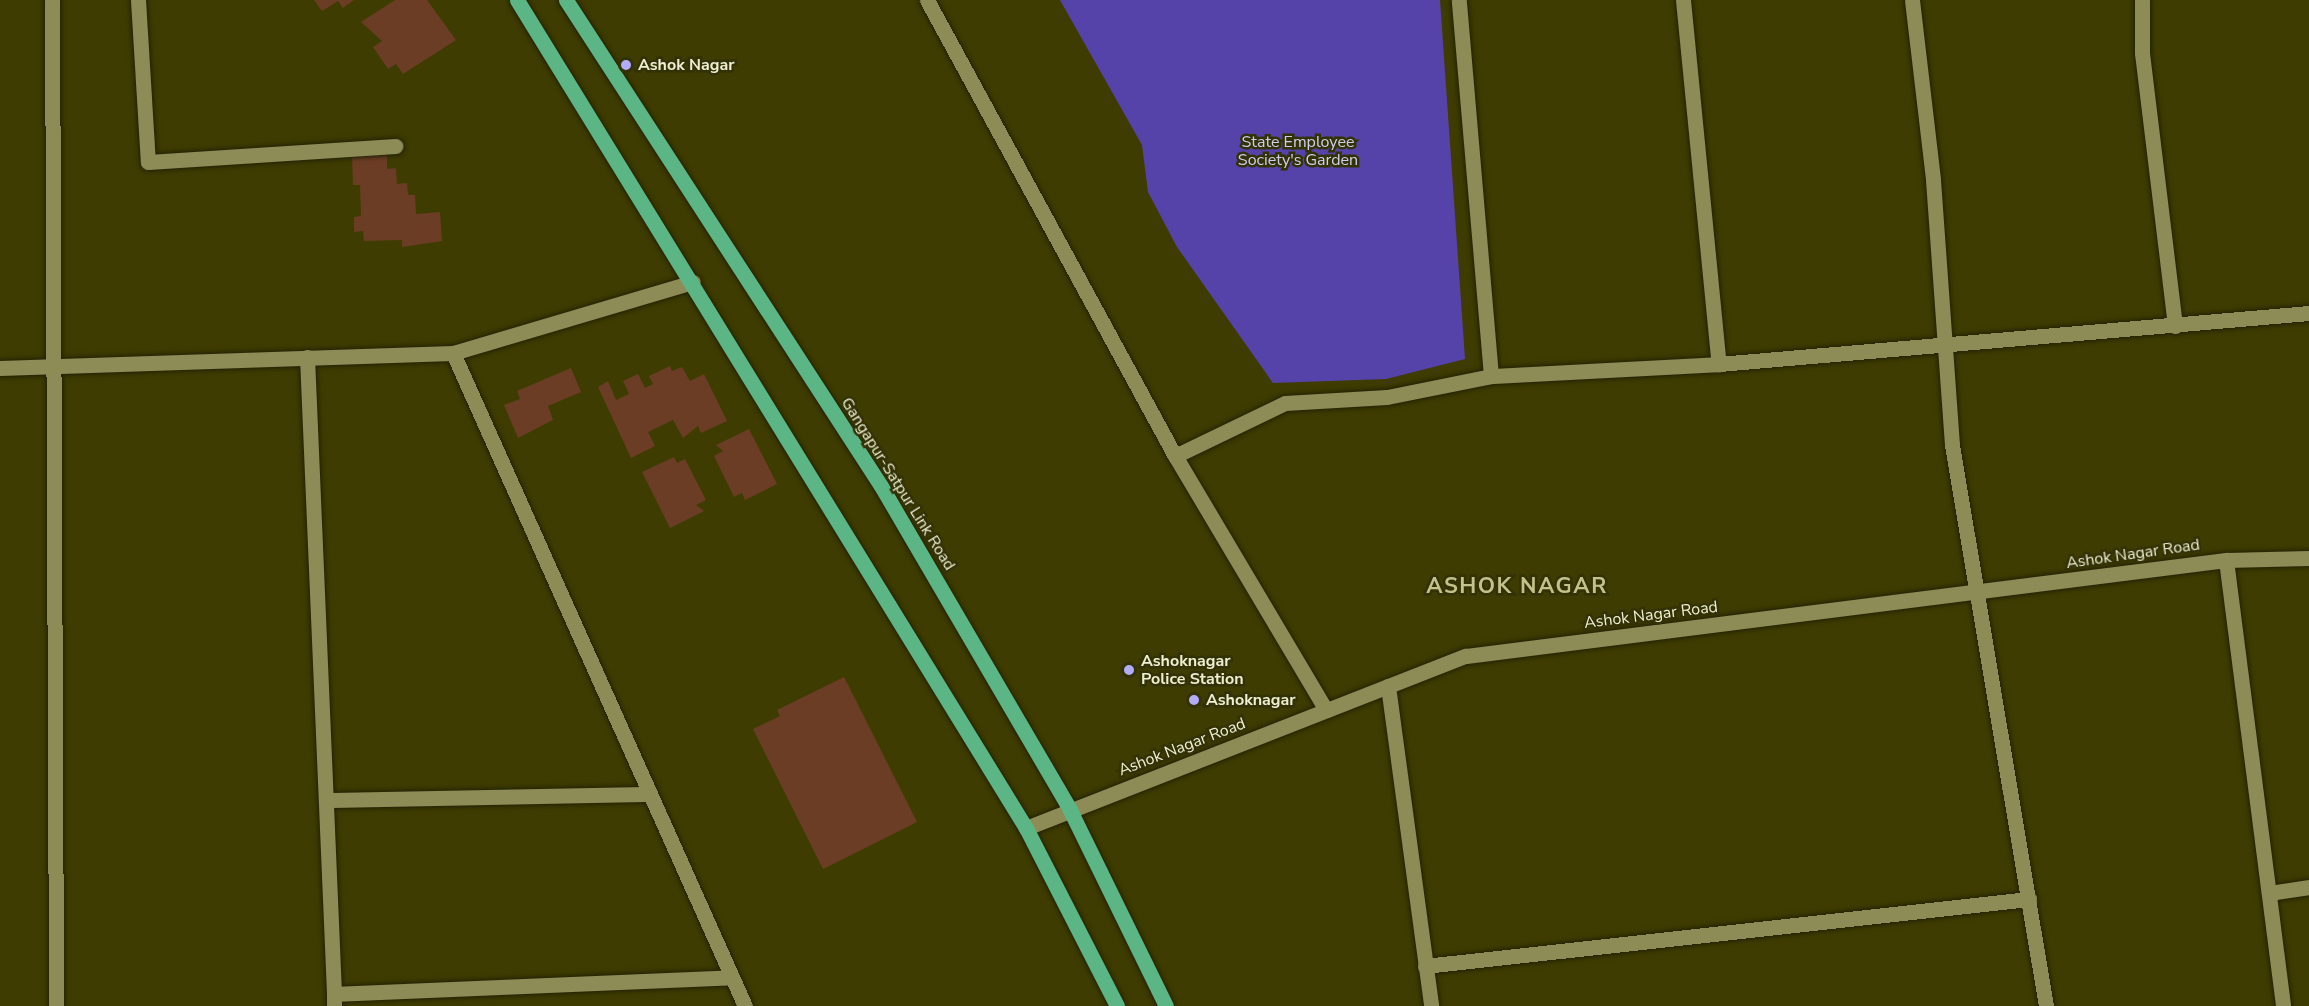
<!DOCTYPE html>
<style>
body{margin:0}
#map{position:relative;width:2309px;height:1006px;overflow:hidden;background:#3e3c00;font-family:"Nunito Sans",sans-serif}
div>[style]{position:absolute}
.green>*{inset:0;background:#5643a9}
.building>*{inset:0;background:#6b3d25}
.roads{filter:drop-shadow(0 0 2px #232206) drop-shadow(0 0 2px #232206)}
.street>*{height:15px;margin:-7.5px;padding:0 7.5px;transform-origin:7.5px;border-radius:7.5px;background:#8d8c56}
.secondary>*{height:15px;margin:-7.5px;padding:0 7.5px;transform-origin:7.5px;border-radius:7.5px;background:#8d8c56}
.primary>*{height:15px;margin:-7.5px;padding:0 7.5px;transform-origin:7.5px;border-radius:7.5px;background:#5cb584}
.dots>*{width:16px;height:16px;translate:-50% -50%;box-sizing:border-box;border:3px solid #333207;border-radius:50%}
span{translate:-50% -50%;white-space:nowrap;text-align:center;line-height:1.15;-webkit-text-stroke:5px #333207;paint-order:stroke}
.poi-label{font-size:16px;color:#eeefd2;font-weight:700}
.left{translate:0 -50%;text-align:left}
.park-label{font-size:16px;color:#d0cfeb}
.street-label{font-size:16px;color:#eeefd2}
.district-label{font-size:22px;color:#c3c28a;font-weight:700;letter-spacing:1.5px}
</style>
<div id="map">
<div class="green">
<div style="clip-path:polygon(1060px 0,1440px 0,1465px 359px,1386px 379px,1273px 383px,1177px 247px,1148px 192px,1142px 145px)"></div>
</div>
<div class="building">
<div style="clip-path:polygon(314px 0,354px 0,343px 8px,338px 1px,322px 11px)"></div>
<div style="clip-path:polygon(395px 0,427px 0,456px 40px,403px 74px,396px 64px,388px 69px,373px 47px,382px 41px,361px 22px)"></div>
<div style="clip-path:polygon(387px 154px,387px 169px,396px 168px,397px 184px,407px 183px,408px 195px,415px 195px,416px 214px,440px 212px,442px 241px,402px 247px,402px 240px,364px 241px,363px 231px,354px 232px,354px 217px,361px 216px,360px 185px,353px 185px,352px 156px)"></div>
<div style="clip-path:polygon(670px 366px,672px 371px,682px 367px,690px 381px,704px 374px,727px 421px,701px 433px,698px 426px,683px 438px,673px 420px,648px 432px,655px 446px,631px 458px,598px 387px,608px 381px,616px 400px,629px 394px,623px 381px,638px 374px,645px 388px,653px 384px,649px 376px)"></div>
<div style="clip-path:polygon(571px 368px,581px 392px,548px 406px,553px 420px,518px 438px,504px 405px,520px 399px,517px 391px)"></div>
<div style="clip-path:polygon(749px 429px,777px 484px,745px 500px,742px 493px,734px 497px,714px 456px,723px 451px,716px 445px)"></div>
<div style="clip-path:polygon(674px 457px,677px 463px,685px 459px,706px 500px,696px 505px,704px 511px,670px 528px,642px 472px)"></div>
<div style="clip-path:polygon(844px 677px,917px 822px,823px 869px,753px 729px,780px 716px,777px 710px)"></div>
</div>
<div class="roads">
<div class="street">
<div style="left:52px;top:0;width:1006px;rotate:89.77deg"></div>
<div style="left:138px;top:0;width:162px;rotate:86.5deg"></div>
<div style="left:148px;top:162px;width:248px;rotate:-3.7deg"></div>
<div style="left:927px;top:0;width:519px;rotate:61.46deg"></div>
<div style="left:1683px;top:0;width:366px;rotate:84.4deg"></div>
<div style="left:1912px;top:0;width:181px;rotate:83.3deg"></div>
<div style="left:1933px;top:180px;width:266px;rotate:85.9deg"></div>
<div style="left:1952px;top:445px;width:569px;rotate:80.49deg"></div>
<div style="left:2142px;top:0;width:53px;rotate:90deg"></div>
<div style="left:2142px;top:53px;width:275px;rotate:83.1deg"></div>
<div style="left:453px;top:353px;width:250px;rotate:-16.5deg"></div>
<div style="left:307px;top:357px;width:638px;rotate:87.57deg"></div>
<div style="left:0;top:368px;width:453px;rotate:-1.9deg"></div>
<div style="left:453px;top:353px;width:715px;rotate:65.91deg"></div>
<div style="left:1491px;top:376px;width:228px;rotate:-3deg"></div>
<div style="left:1719px;top:364px;width:592px;rotate:-4.94deg"></div>
<div style="left:2226px;top:560px;width:450px;rotate:82.7deg"></div>
<div style="left:1388px;top:686px;width:323px;rotate:82.3deg"></div>
<div style="left:1326px;top:710px;width:295px;rotate:-120.7deg"></div>
<div style="left:1175px;top:456px;width:122px;rotate:-25.7deg"></div>
<div style="left:1285px;top:403px;width:102px;rotate:-3.4deg"></div>
<div style="left:1387px;top:397px;width:106px;rotate:-11.4deg"></div>
<div style="left:1491px;top:376px;width:377px;rotate:-94.9deg"></div>
<div style="left:326px;top:800px;width:324px;rotate:-1.1deg"></div>
<div style="left:2269px;top:893px;width:40px;rotate:-8.5deg"></div>
<div style="left:1425px;top:966px;width:608px;rotate:-6.33deg"></div>
<div style="left:334px;top:1006px;width:12px;rotate:-90deg"></div>
<div style="left:334px;top:994px;width:398px;rotate:-2.4deg"></div>
</div>
<div class="secondary">
<div style="left:1026px;top:828px;width:472px;rotate:-21.4deg"></div>
<div style="left:1466px;top:656px;width:766px;rotate:-7.2deg"></div>
<div style="left:2226px;top:560px;width:83px;rotate:-1.4deg"></div>
</div>
<div class="primary">
<div style="left:517px;top:0;width:972px;rotate:58.42deg"></div>
<div style="left:1026px;top:828px;width:200px;rotate:62.9deg"></div>
<div style="left:566px;top:0;width:579px;rotate:57.05deg"></div>
<div style="left:881px;top:486px;width:375px;rotate:59.7deg"></div>
<div style="left:1070px;top:810px;width:218px;rotate:63.9deg"></div>
</div>
</div>
<div class="dots">
<div style="left:626px;top:65px;background:#b3adf9"></div>
<div style="left:1129px;top:670px;background:#b3adf9"></div>
<div style="left:1194px;top:700px;background:#b3adf9"></div>
</div>
<div class="poi-label">
<span class="left" style="left:638px;top:65px">Ashok Nagar</span>
<span class="left" style="left:1141px;top:670px">Ashoknagar<br>Police Station</span>
<span class="left" style="left:1206px;top:700px">Ashoknagar</span>
</div>
<div class="park-label">
<span style="left:1298px;top:151px">State Employee<br>Society's Garden</span>
</div>
<div class="street-label">
<span style="left:898px;top:484px;rotate:58deg">Gangapur-Satpur Link Road</span>
<span style="left:2133px;top:554px;rotate:-8deg">Ashok Nagar Road</span>
<span style="left:1651px;top:615px;rotate:-7deg">Ashok Nagar Road</span>
<span style="left:1182px;top:747px;rotate:-21deg">Ashok Nagar Road</span>
</div>
<div class="district-label">
<span style="left:1517px;top:587px">ASHOK NAGAR</span>
</div>
</div>
